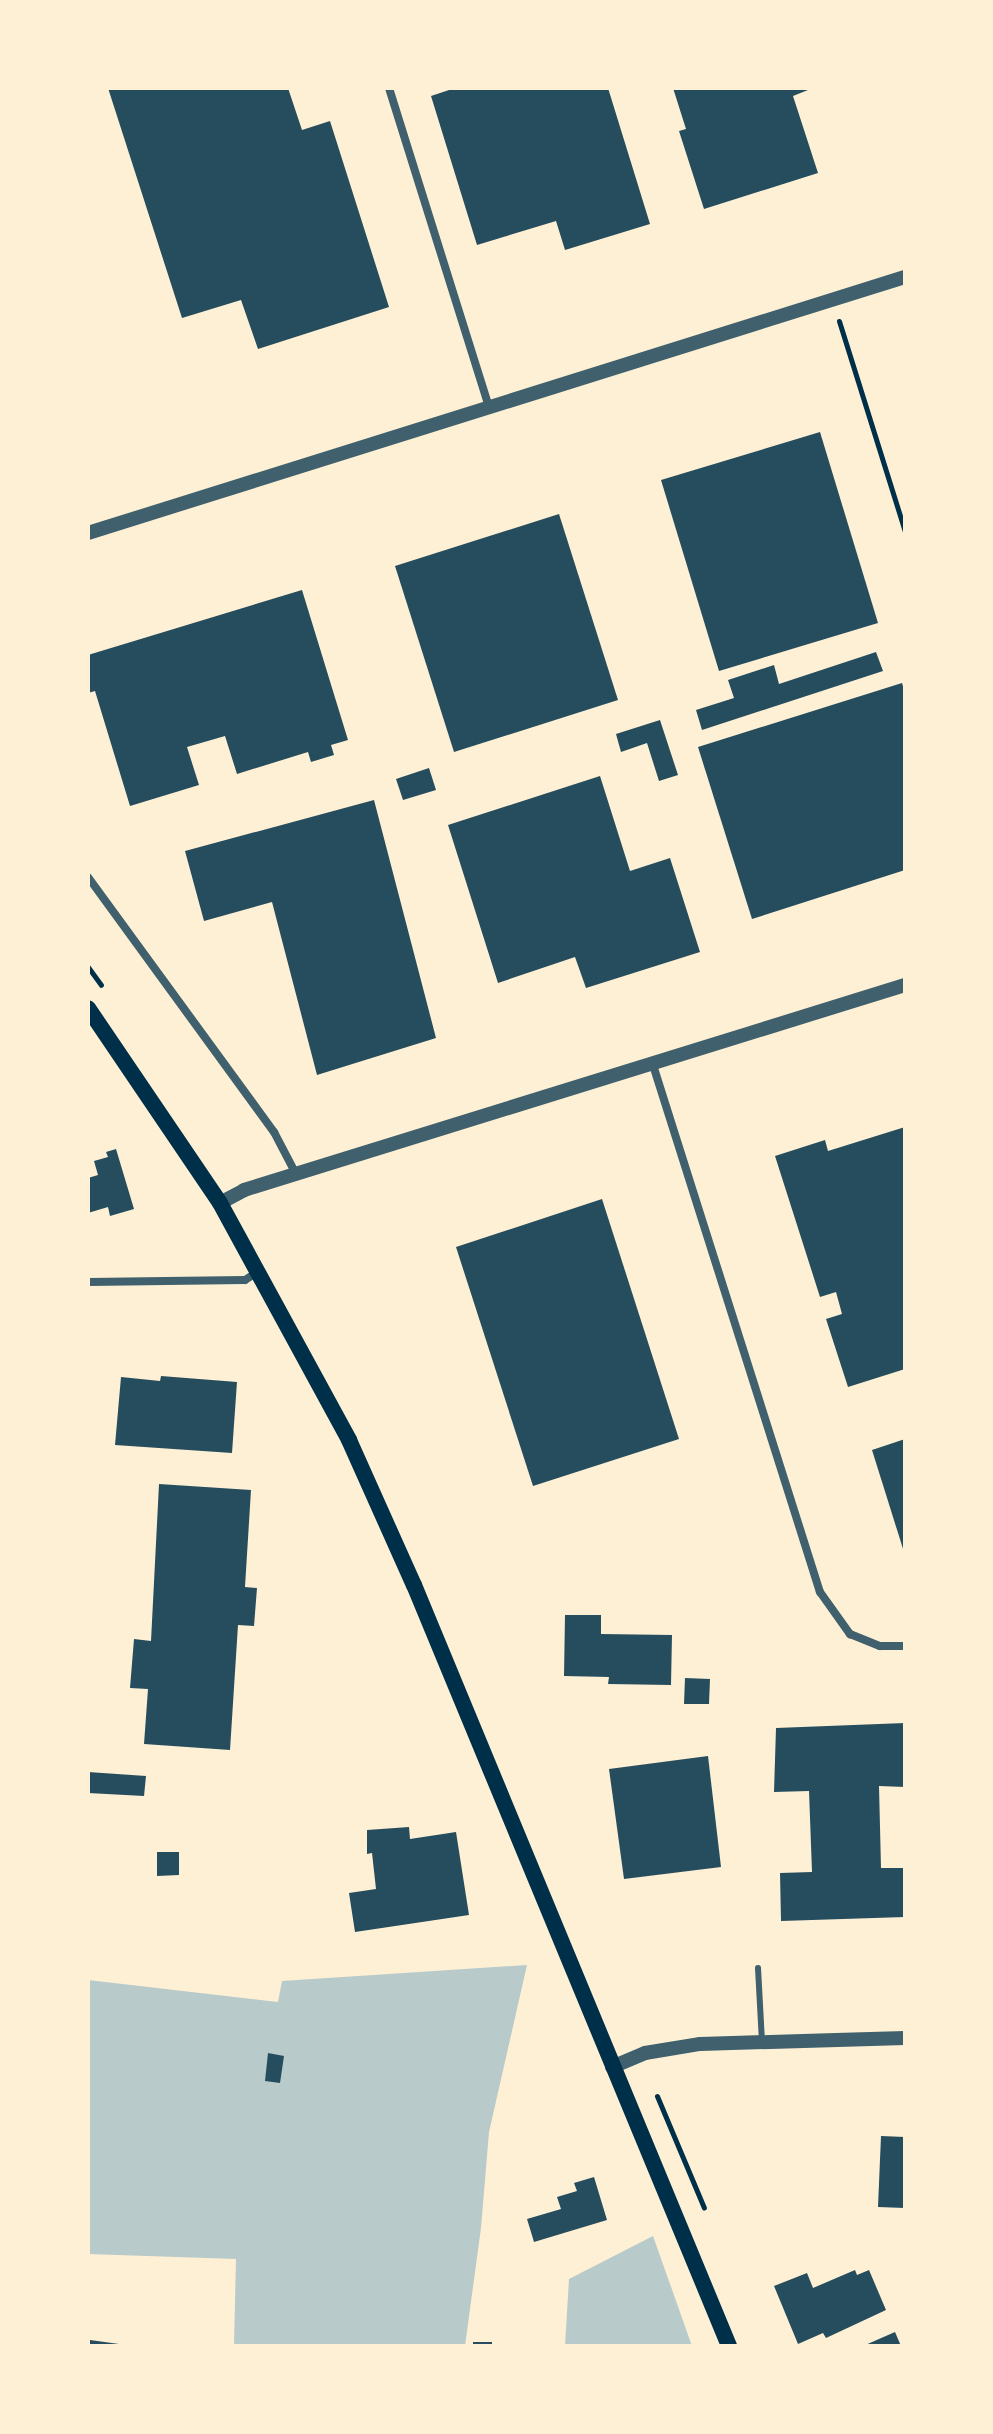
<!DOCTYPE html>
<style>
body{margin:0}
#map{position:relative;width:993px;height:2434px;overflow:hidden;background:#fdf0d5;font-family:Jost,sans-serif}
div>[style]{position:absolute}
.green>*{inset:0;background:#b9caca}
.building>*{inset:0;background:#264d5e}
.path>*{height:5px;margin:-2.5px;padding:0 2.5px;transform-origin:2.5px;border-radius:2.5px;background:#003049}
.service>*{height:6px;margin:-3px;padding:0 3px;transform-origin:3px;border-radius:3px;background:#3f606c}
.minor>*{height:8px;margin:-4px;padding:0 4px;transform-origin:4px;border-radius:4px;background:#3f606c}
.tertiary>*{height:14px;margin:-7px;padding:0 7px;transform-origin:7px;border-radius:7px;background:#3f606c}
.secondary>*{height:16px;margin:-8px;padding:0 8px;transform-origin:8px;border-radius:8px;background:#003049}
span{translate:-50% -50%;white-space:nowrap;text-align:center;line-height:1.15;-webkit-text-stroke:8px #fdf0d5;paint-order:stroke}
.frame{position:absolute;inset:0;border:90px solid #fdf0d5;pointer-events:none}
</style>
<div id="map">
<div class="green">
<div style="clip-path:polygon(527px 1965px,489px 2132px,481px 2228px,465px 2346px,234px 2346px,236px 2259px,88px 2254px,88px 1980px,278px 2002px,282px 1981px)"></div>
<div style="clip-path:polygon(653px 2236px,692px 2346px,565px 2346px,569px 2279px)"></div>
</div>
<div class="building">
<div style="clip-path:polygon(108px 88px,288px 88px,302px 130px,330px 121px,389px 307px,258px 349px,241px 300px,182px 318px)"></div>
<div style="clip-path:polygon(455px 88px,608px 88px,650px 224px,565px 250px,556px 221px,477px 245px,431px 96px)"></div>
<div style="clip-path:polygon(673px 88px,813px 88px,793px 96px,818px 173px,704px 209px,679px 131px,686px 129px)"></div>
<div style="clip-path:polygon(820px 432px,878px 623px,719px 671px,661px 480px)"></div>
<div style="clip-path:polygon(559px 514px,618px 700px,454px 752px,395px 566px)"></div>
<div style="clip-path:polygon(302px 590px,348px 740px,331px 745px,334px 755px,311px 762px,308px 752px,237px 774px,225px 736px,187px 747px,199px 785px,130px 806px,95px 691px,88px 693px,88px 655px)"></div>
<div style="clip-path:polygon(876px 652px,883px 671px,702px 730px,696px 710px,734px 698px,728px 680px,774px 665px,779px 684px)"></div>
<div style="clip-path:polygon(902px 683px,905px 693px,905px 870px,752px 919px,698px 747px)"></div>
<div style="clip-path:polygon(660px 720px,678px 775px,659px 781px,647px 743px,621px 752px,616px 734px)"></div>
<div style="clip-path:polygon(429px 768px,436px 790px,403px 800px,396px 779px)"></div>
<div style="clip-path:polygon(600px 776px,630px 871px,670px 858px,700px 952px,586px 988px,575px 957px,498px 983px,448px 825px)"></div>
<div style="clip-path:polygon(374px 800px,436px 1038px,317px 1075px,272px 902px,204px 921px,185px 851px)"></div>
<div style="clip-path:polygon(905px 1127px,905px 1369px,848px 1387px,826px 1319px,842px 1314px,836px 1292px,820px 1297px,775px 1156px,825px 1140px,828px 1151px)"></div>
<div style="clip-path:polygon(116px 1149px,134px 1209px,110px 1216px,108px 1207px,88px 1213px,88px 1178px,98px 1175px,94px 1161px,108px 1157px,106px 1152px)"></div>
<div style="clip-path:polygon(602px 1199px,679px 1439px,533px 1486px,456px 1247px)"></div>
<div style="clip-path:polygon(161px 1376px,237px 1382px,232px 1453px,115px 1445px,121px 1377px,160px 1381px)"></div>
<div style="clip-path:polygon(905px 1439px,905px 1552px,904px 1552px,872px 1450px)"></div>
<div style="clip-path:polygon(159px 1484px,251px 1490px,245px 1587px,257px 1588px,254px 1626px,238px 1625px,230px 1750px,144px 1744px,148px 1689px,130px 1688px,134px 1639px,151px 1641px)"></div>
<div style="clip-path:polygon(565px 1615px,601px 1615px,601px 1634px,672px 1635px,671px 1685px,608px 1684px,609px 1677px,564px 1676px)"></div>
<div style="clip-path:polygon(685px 1678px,710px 1679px,709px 1704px,684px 1704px)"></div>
<div style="clip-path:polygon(905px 1723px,905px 1787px,879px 1786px,881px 1868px,905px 1868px,905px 1917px,781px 1921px,780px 1873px,812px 1872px,809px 1791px,774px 1792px,776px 1728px)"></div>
<div style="clip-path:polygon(708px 1756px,721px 1867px,624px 1879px,609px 1769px)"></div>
<div style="clip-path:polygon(88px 1772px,146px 1776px,144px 1796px,88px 1793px)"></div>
<div style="clip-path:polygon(409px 1827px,410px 1839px,456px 1832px,469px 1915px,355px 1932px,349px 1893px,376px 1889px,372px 1853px,367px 1854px,367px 1830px)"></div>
<div style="clip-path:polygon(157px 1852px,179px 1852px,179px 1875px,157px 1876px)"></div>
<div style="clip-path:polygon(268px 2053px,284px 2056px,280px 2083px,265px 2081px)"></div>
<div style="clip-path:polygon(881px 2136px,905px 2137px,905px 2208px,878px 2207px)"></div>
<div style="clip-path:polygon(594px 2177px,607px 2220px,534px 2242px,527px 2219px,561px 2209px,557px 2197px,577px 2191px,574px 2183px)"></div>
<div style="clip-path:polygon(855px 2270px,857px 2275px,869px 2270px,886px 2310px,826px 2338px,823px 2333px,798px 2344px,774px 2286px,807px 2273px,813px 2288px)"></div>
<div style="clip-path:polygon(895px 2332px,901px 2346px,863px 2346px)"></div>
<div style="clip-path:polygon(90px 2340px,119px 2344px,119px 2346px,89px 2346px)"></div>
<div style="clip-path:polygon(473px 2342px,492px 2342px,492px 2346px,473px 2346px)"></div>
</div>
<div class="path">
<div style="left:839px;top:321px;width:221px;rotate:72.6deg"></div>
<div style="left:88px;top:967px;width:22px;rotate:54deg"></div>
<div style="left:657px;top:2096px;width:121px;rotate:67.2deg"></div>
</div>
<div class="service">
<div style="left:758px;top:1968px;width:73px;rotate:86.9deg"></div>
</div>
<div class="minor">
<div style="left:389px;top:88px;width:335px;rotate:72.6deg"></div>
<div style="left:88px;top:877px;width:316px;rotate:53.9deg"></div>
<div style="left:274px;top:1132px;width:47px;rotate:62.4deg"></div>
<div style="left:653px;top:1065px;width:553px;rotate:72.42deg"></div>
<div style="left:820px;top:1592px;width:52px;rotate:54.5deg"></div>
<div style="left:850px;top:1634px;width:32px;rotate:22deg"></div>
<div style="left:880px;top:1646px;width:25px"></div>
<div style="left:88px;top:1282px;width:157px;rotate:-0.7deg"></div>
<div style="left:245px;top:1280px;width:17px;rotate:-33deg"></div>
</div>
<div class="tertiary">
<div style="left:88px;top:533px;width:856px;rotate:-17.4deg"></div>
<div style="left:220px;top:1203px;width:27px;rotate:-28deg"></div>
<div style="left:244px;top:1190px;width:692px;rotate:-17.23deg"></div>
<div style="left:612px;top:2067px;width:36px;rotate:-23deg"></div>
<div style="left:645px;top:2053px;width:56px;rotate:-9.3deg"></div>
<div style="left:700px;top:2044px;width:205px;rotate:-1.7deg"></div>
</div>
<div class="secondary">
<div style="left:88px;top:1008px;width:235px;rotate:55.9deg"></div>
<div style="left:220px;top:1203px;width:270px;rotate:61.4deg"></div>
<div style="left:349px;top:1440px;width:159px;rotate:65.9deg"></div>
<div style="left:414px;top:1585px;width:824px;rotate:67.51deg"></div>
</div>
<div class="frame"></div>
</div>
